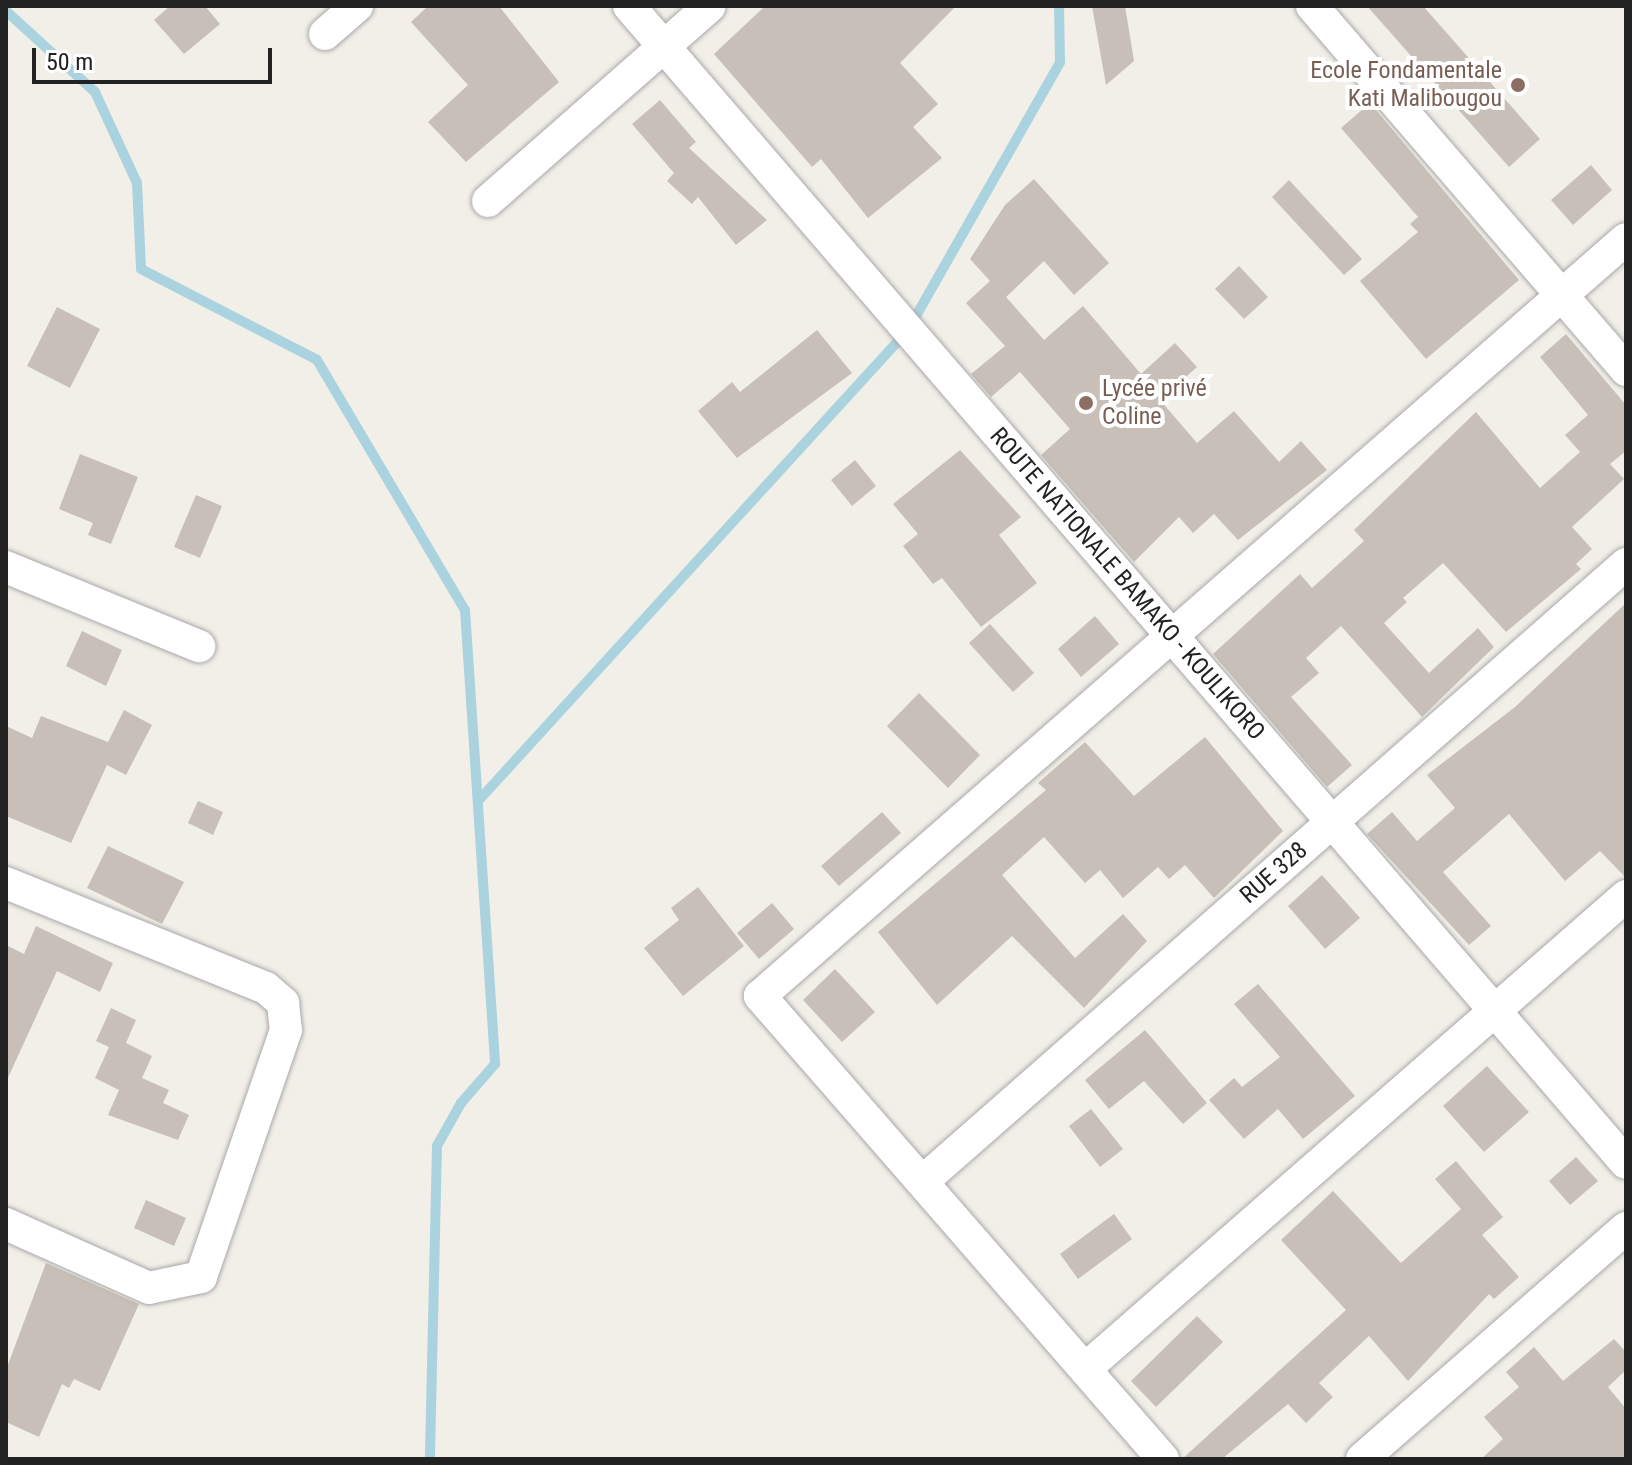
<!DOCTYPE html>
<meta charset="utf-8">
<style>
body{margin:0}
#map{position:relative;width:1632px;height:1465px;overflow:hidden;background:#f2efe9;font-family:"Roboto Condensed",sans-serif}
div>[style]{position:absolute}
.stream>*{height:10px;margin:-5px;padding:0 5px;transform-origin:5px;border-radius:5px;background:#aad3df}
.building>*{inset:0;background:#c7bfb8}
.roads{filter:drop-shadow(0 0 2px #a9a9a9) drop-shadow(0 0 2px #a9a9a9)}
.street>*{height:32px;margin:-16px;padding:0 16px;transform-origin:16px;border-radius:16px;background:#fff}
.dots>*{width:22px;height:22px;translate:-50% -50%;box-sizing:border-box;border:4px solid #fff;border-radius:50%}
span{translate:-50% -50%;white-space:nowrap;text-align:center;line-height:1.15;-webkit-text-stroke:8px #fff;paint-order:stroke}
.education-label{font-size:24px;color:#785e54}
.right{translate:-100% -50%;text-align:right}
.left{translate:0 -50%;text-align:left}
.street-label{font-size:24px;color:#222}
.frame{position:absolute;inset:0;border:8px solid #222;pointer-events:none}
.scale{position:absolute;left:32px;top:48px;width:240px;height:36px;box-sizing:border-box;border:4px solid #222;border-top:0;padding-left:10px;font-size:24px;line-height:28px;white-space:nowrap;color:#222;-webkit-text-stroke:6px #fff;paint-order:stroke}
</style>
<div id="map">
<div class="stream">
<div style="left:6px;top:11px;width:120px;rotate:42.3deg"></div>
<div style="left:95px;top:92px;width:100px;rotate:65.2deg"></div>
<div style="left:137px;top:183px;width:86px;rotate:87.3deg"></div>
<div style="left:141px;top:269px;width:198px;rotate:27.3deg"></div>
<div style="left:317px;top:360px;width:291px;rotate:59.4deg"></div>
<div style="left:465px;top:610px;width:455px;rotate:86.2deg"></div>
<div style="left:495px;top:1064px;width:52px;rotate:131.1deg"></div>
<div style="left:461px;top:1103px;width:49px;rotate:119.2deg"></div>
<div style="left:437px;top:1146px;width:313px;rotate:91.3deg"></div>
<div style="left:479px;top:800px;width:636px;rotate:-47.61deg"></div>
<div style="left:908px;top:330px;width:308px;rotate:-60.4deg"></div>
<div style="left:1060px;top:62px;width:56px;rotate:-91deg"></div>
</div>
<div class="building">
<div style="clip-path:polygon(170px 6px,205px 6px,220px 24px,184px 54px,154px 20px)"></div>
<div style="clip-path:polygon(428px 6px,499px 6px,559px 82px,466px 162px,428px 122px,468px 85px,411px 22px)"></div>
<div style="clip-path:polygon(765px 6px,956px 6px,900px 63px,938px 104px,913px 127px,942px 158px,868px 218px,821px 159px,812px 167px,714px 54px)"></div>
<div style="clip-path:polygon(1092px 6px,1125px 6px,1134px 61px,1106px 85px)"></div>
<div style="clip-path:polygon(1367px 6px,1423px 6px,1540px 139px,1509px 167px)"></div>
<div style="clip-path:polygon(660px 100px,696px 142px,689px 148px,767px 220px,736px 245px,698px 197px,692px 204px,667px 181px,674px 173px,632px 124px)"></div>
<div style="clip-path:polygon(1370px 103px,1519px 280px,1426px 359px,1360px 281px,1418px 232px,1410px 224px,1418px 217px,1341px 128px)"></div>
<div style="clip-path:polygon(1591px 165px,1612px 190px,1573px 225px,1551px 200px)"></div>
<div style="clip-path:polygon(1034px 179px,1109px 263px,1074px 295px,1044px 261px,1006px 297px,1044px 340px,1083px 306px,1141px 374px,1175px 343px,1197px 367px,1160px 400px,1197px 443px,1234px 411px,1279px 462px,1301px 441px,1327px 470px,1238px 540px,1214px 514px,1193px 533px,1179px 517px,1134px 562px,1041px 455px,1070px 429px,1020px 372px,991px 397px,971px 374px,1005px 346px,966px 303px,990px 281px,970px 259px,1005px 205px)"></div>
<div style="clip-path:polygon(1289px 180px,1362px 259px,1344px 275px,1272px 197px)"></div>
<div style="clip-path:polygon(1239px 266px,1268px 297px,1244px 319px,1215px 289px)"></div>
<div style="clip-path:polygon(57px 307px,100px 329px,70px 388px,27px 366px)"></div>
<div style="clip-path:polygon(817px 330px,852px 373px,737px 458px,698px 411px,732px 382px,740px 392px)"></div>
<div style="clip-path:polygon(1566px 334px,1626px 405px,1626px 451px,1610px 464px,1624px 479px,1572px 527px,1592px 549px,1576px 564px,1581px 569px,1506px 632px,1443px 563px,1403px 598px,1407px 602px,1384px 623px,1429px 673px,1478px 628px,1494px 647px,1422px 717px,1341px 626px,1306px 658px,1319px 673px,1291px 697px,1352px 765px,1327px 787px,1213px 654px,1300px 574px,1312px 588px,1364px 541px,1354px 530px,1476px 412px,1540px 488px,1580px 452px,1565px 435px,1588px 415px,1540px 357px)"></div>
<div style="clip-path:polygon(960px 450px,1021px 517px,999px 535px,1037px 583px,981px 627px,942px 578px,933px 584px,903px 546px,918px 534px,893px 504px)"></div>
<div style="clip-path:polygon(80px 454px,138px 477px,111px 544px,88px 535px,93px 523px,59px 509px)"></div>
<div style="clip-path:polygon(855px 460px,876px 486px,852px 506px,831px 480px)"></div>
<div style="clip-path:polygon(196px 495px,222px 506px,200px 558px,174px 547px)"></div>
<div style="clip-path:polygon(1626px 603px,1626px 878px,1600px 851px,1565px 881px,1509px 814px,1443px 872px,1491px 926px,1469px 945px,1367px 834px,1392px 812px,1417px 841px,1455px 808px,1427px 775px,1515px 707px)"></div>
<div style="clip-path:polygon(1095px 616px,1119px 644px,1081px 677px,1058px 649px)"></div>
<div style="clip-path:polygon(990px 624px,1034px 673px,1013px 692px,969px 643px)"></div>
<div style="clip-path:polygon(82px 631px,122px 650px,106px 686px,66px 666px)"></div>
<div style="clip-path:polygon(919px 693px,980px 755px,948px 788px,887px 726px)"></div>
<div style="clip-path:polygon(124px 710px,152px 725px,126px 775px,107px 765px,71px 843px,6px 816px,6px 726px,32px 738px,41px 716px,108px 742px)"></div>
<div style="clip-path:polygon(1205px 737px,1283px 831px,1214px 898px,1185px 865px,1169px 879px,1158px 867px,1123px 898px,1100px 870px,1085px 883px,1044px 837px,1002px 875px,1075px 958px,1123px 914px,1147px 941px,1084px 1008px,1012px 936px,937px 1005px,878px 932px,1046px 790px,1038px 783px,1085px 742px,1134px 796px)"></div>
<div style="clip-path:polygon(198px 801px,223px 812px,213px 835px,188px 823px)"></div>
<div style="clip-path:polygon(882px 812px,901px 833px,839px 886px,821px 866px)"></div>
<div style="clip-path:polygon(108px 846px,184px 882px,162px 924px,87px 888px)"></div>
<div style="clip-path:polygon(1322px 875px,1360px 918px,1325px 949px,1288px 906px)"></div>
<div style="clip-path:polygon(698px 887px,744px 946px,683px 996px,644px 948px,679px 920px,671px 908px)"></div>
<div style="clip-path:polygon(772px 903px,794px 929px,759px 959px,737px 933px)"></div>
<div style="clip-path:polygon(36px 926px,113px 963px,100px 992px,57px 971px,6px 1082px,6px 945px,24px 954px)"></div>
<div style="clip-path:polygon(835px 969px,875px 1012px,842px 1042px,803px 1000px)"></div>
<div style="clip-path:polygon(1258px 984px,1355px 1096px,1303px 1139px,1278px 1109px,1244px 1139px,1209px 1100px,1234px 1078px,1242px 1087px,1280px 1057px,1234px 1004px)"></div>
<div style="clip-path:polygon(111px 1008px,136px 1020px,126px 1043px,152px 1056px,142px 1078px,169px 1090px,163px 1103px,189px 1115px,178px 1140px,108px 1115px,119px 1090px,95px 1078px,109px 1047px,96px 1041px)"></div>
<div style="clip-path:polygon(1145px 1030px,1207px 1103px,1183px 1124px,1144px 1081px,1109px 1109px,1085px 1080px)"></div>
<div style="clip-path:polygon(1487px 1066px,1529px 1112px,1484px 1152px,1443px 1106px)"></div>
<div style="clip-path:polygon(1091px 1109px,1123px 1149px,1100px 1167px,1069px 1126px)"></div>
<div style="clip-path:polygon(1576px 1157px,1598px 1181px,1570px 1205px,1549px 1181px)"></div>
<div style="clip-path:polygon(1456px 1161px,1503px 1217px,1482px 1235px,1519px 1277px,1494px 1299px,1489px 1294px,1408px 1381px,1369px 1336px,1319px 1383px,1333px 1397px,1306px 1423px,1288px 1404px,1222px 1459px,1182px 1459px,1346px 1310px,1281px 1240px,1333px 1191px,1401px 1263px,1461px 1209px,1435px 1179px)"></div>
<div style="clip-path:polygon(146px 1200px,186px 1218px,174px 1246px,134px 1228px)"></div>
<div style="clip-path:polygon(1114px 1214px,1132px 1239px,1078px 1279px,1060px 1254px)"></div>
<div style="clip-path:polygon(46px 1263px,139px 1304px,100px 1391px,74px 1379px,69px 1388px,62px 1384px,39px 1437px,6px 1422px,6px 1370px)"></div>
<div style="clip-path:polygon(1197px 1316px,1223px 1342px,1156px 1407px,1131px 1381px)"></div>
<div style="clip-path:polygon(1614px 1339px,1626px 1352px,1626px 1370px,1608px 1387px,1626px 1409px,1626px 1459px,1481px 1459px,1503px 1439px,1484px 1417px,1519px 1387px,1506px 1372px,1534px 1347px,1563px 1381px)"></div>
</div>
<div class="roads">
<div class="street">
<div style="left:629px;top:6px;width:1527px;rotate:49.25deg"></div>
<div style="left:1312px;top:6px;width:481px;rotate:49.2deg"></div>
<div style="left:325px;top:34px;width:43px;rotate:-41.2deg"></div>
<div style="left:488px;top:201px;width:295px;rotate:-41.3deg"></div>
<div style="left:6px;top:567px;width:209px;rotate:22.3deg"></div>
<div style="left:6px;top:883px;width:280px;rotate:22deg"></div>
<div style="left:266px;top:988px;width:23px;rotate:41deg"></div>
<div style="left:283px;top:1003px;width:27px;rotate:84deg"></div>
<div style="left:286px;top:1030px;width:261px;rotate:109deg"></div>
<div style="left:201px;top:1277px;width:53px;rotate:168.1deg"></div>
<div style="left:149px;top:1288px;width:157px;rotate:-155.9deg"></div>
<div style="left:922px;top:1182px;width:937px;rotate:-41.28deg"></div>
<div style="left:1085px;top:1369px;width:719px;rotate:-41.16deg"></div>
<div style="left:1163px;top:1459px;width:614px;rotate:-131.04deg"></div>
<div style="left:760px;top:996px;width:1150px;rotate:-41.16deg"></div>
<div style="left:1362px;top:1459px;width:351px;rotate:-41.2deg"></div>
</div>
</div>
<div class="dots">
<div style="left:1518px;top:85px;background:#8d6e63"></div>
<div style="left:1086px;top:403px;background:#8d6e63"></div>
</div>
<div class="education-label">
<span class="right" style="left:1502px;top:85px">Ecole Fondamentale<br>Kati Malibougou</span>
<span class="left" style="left:1102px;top:403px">Lycée privé<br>Coline</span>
</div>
<div class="street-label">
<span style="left:1127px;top:584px;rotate:49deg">ROUTE NATIONALE BAMAKO - KOULIKORO</span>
<span style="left:1274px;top:873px;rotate:-41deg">RUE 328</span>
</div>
<div class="frame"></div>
<div class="scale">50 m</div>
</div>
